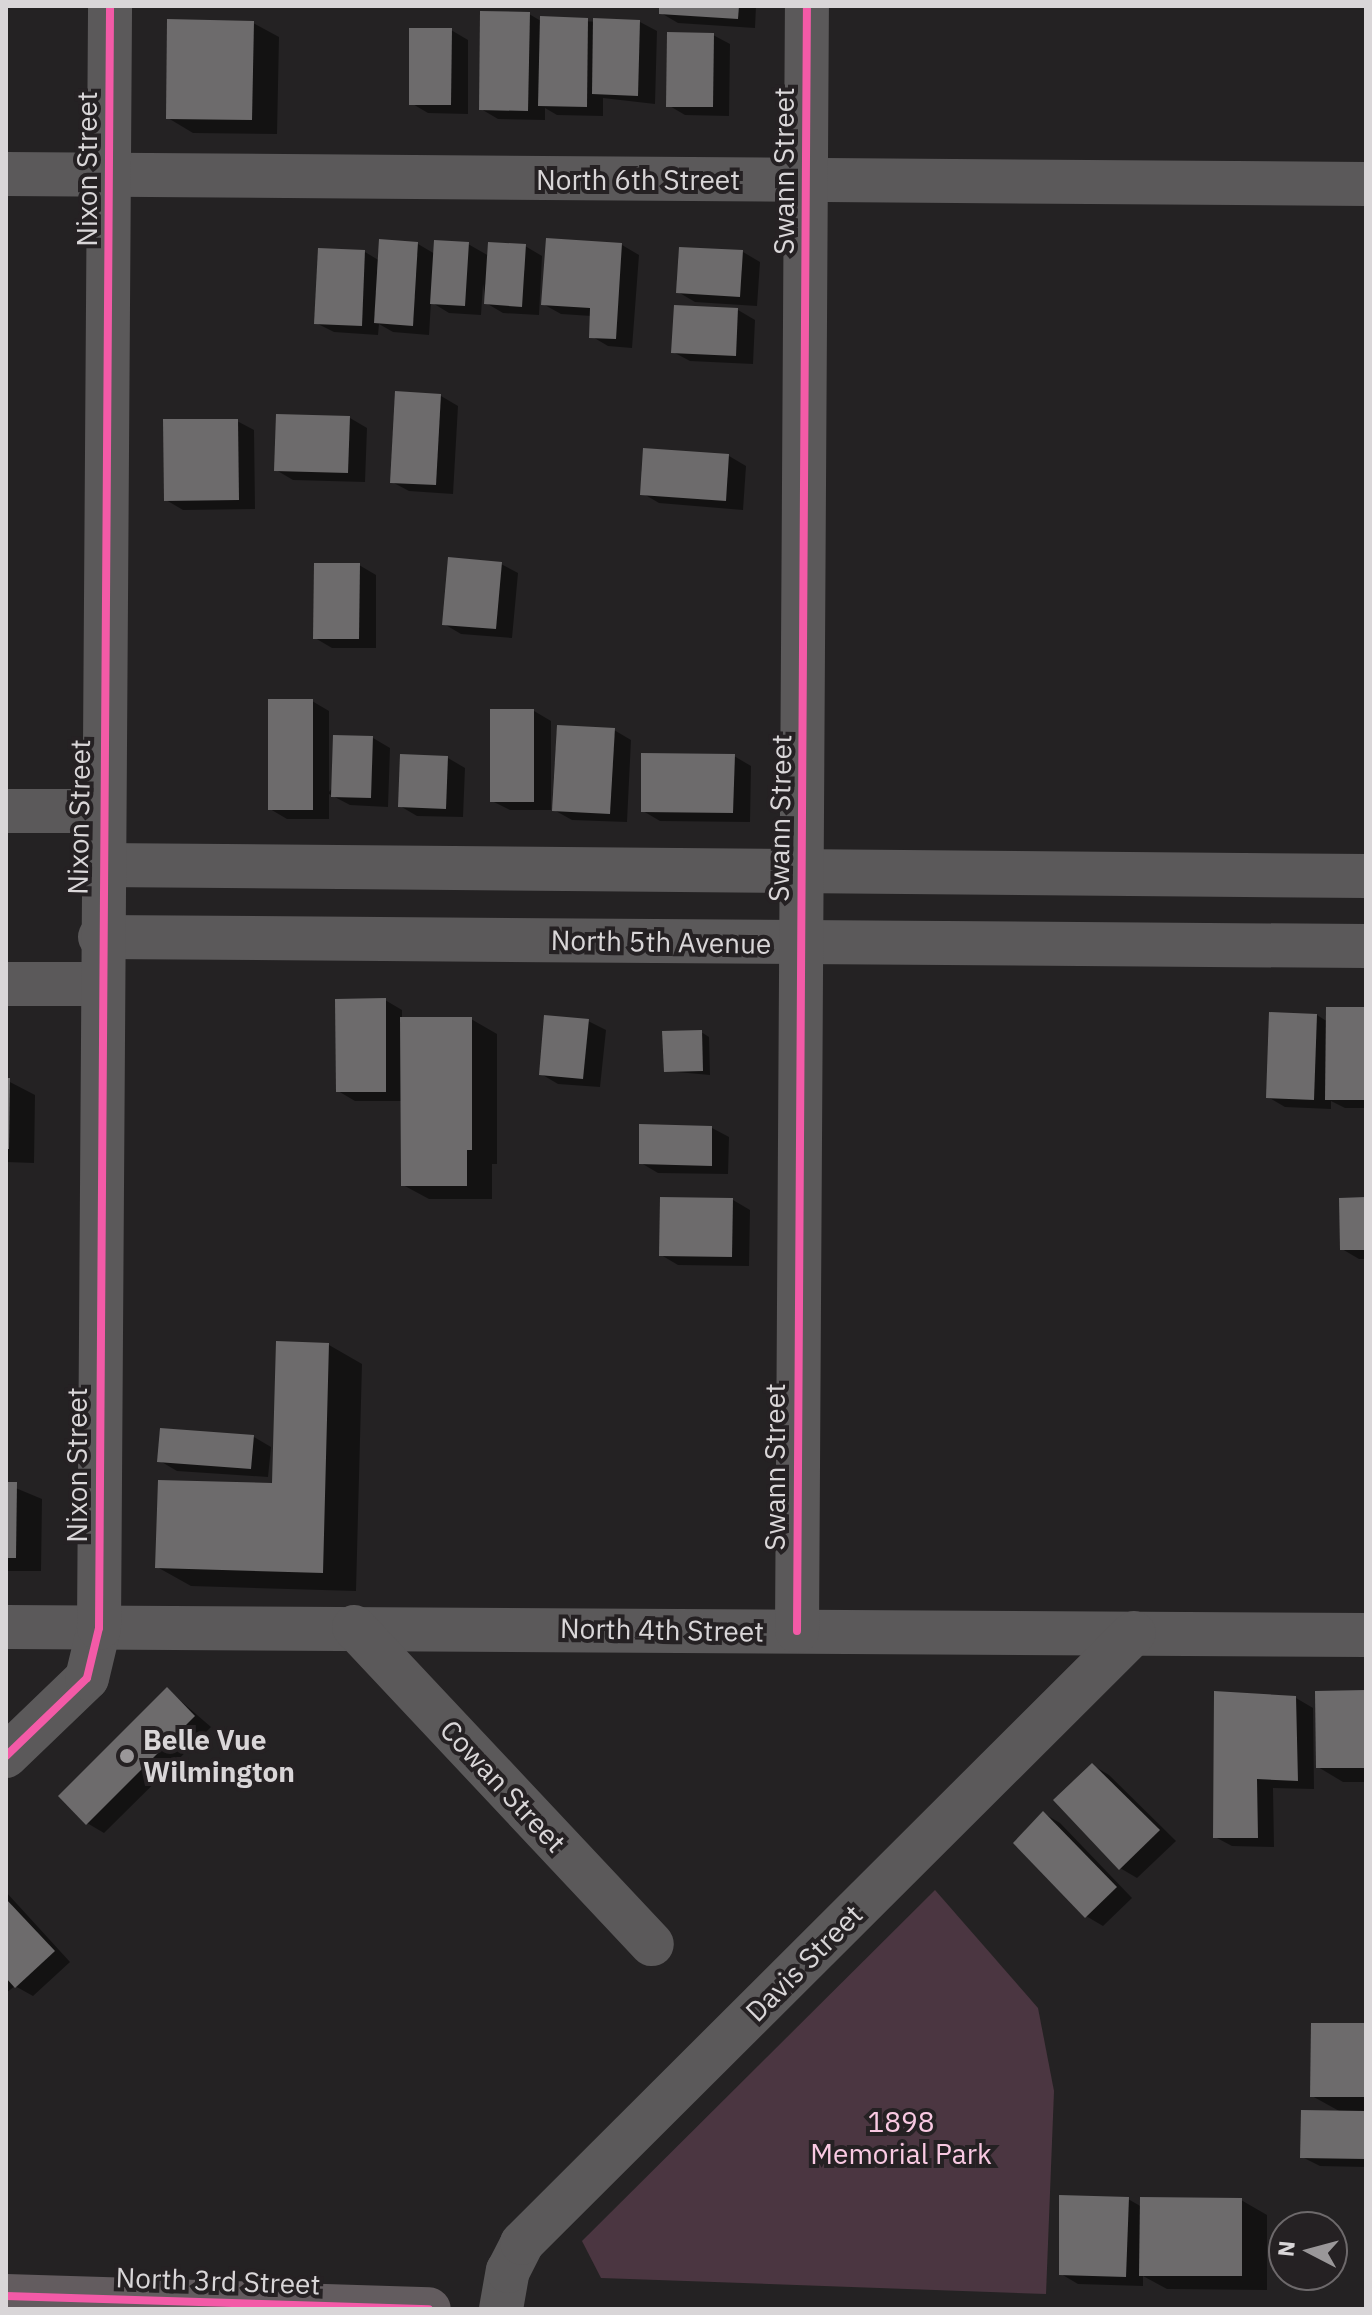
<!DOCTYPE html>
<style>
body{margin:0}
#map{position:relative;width:1372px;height:2315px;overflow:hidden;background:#242223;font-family:"IBM Plex Sans",sans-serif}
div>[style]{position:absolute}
.green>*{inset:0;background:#4b3641}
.shadow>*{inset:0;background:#0007}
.building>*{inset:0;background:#6d6b6c}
.minor>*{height:44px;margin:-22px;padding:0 22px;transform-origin:22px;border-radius:22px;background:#5b595a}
.major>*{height:44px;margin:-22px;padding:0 22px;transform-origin:22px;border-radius:22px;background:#635c5f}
.cycleway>*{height:8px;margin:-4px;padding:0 4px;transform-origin:4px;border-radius:4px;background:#f35aa7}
.dots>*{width:22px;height:22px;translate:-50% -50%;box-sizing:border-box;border:4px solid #252123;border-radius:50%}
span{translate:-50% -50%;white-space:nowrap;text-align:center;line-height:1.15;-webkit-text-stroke:8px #252123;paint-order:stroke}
.street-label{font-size:28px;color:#d9d6d8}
.poi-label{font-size:28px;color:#d9d6d8;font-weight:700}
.left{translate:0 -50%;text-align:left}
.park-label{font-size:28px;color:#f9c9e2}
.frame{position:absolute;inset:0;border:8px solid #d9d6d8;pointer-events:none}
.north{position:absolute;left:1268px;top:2211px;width:80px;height:80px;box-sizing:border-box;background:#252123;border:2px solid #6d696b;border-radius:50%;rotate:276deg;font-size:22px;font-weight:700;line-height:32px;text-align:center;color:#d9d6d8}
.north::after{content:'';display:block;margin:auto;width:28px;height:36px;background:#9a9799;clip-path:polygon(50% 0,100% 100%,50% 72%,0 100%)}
</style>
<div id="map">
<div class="green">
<div style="clip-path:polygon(935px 1890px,1038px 2008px,1054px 2091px,1046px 2294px,601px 2278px,582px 2241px)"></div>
</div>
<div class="shadow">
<div style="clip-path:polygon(661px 6px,756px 6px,755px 28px,678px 23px,661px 13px)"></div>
<div style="clip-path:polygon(529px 14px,541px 21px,640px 22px,657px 31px,655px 104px,603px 98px,603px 116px,557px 115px,545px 108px,545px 120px,498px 119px,481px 109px)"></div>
<div style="clip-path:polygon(253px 23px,279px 37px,277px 134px,193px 133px,168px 118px)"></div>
<div style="clip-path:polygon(451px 30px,468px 40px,468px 114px,428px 113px,411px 103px)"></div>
<div style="clip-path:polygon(713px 35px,730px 44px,729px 116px,685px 115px,668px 105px)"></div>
<div style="clip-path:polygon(418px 244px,435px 254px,468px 244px,489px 256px,525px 246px,542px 256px,539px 315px,503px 313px,486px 303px,483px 284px,481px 315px,449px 313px,431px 302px,429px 335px,393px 332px,379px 324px,378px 335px,334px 332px,316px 323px,365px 252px,380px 261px)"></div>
<div style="clip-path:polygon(622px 245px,639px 255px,632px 348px,608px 346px,591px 336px,592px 316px,561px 314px,543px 304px)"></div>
<div style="clip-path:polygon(743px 252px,760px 262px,757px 306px,695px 302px,678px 292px)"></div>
<div style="clip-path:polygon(738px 310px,755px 320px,753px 364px,690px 361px,673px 352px)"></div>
<div style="clip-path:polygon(441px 396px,458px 406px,453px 494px,409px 491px,392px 482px)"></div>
<div style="clip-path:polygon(350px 418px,367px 428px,365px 482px,293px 480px,276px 470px)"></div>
<div style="clip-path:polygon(237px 421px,254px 430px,255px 509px,183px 510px,166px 500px)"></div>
<div style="clip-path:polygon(729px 456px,746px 466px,743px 510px,659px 503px,642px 493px)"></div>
<div style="clip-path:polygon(501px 564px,518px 573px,512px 638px,461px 634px,444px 624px)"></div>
<div style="clip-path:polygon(359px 565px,376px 575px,376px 648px,332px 648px,315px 638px)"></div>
<div style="clip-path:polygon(312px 701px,329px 711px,329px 792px,373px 738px,390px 748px,388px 807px,350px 805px,329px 794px,329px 819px,287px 819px,270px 809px)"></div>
<div style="clip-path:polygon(534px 711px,551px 721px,551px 810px,510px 810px,492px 801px)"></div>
<div style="clip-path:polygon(614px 730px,631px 740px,627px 822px,572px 820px,554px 810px)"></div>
<div style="clip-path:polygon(734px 756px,751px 766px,750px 822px,660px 821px,643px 811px)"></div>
<div style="clip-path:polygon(448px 758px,465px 768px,463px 817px,417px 816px,400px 806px)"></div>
<div style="clip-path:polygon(385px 1000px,402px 1010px,402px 1019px,471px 1019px,497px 1034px,497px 1164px,492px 1164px,492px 1199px,429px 1199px,403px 1185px,403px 1101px,355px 1101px,338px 1091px)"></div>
<div style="clip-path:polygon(1366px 1009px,1366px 1108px,1345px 1108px,1331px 1101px,1331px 1109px,1285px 1107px,1268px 1097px,1317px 1015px,1328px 1022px)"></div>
<div style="clip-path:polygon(588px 1021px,606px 1030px,600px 1087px,558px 1084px,541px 1074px)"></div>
<div style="clip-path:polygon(701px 1032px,709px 1037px,710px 1075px,666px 1071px)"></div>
<div style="clip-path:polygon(6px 1080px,35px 1095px,34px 1163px,6px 1162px)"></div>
<div style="clip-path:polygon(712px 1128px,729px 1137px,728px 1174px,658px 1173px,641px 1163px)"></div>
<div style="clip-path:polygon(1366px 1199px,1366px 1259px,1359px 1259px,1342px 1249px)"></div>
<div style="clip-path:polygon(733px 1200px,750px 1210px,749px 1266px,678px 1265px,661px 1255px)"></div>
<div style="clip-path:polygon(329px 1345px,362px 1364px,356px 1591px,191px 1586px,157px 1567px,274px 1485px)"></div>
<div style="clip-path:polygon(254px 1437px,271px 1447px,268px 1477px,177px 1471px,160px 1461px)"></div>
<div style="clip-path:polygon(6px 1484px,42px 1499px,41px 1571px,6px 1571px)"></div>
<div style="clip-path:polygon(168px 1690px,211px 1727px,104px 1833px,87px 1823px)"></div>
<div style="clip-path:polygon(1366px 1692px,1366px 1782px,1343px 1782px,1318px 1767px)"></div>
<div style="clip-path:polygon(1296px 1698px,1313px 1708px,1314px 1789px,1273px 1788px,1274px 1847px,1232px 1846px,1215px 1837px)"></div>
<div style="clip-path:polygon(1092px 1765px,1109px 1775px,1176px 1841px,1137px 1878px,1120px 1868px)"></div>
<div style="clip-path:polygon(1043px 1813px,1060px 1823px,1132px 1898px,1103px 1926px,1086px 1916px)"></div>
<div style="clip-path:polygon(6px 1892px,70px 1962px,33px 1996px,15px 1986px,6px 1993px)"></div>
<div style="clip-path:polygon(1366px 2025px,1366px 2167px,1320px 2166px,1302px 2157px,1341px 2112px,1312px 2096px)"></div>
<div style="clip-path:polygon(1128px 2199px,1142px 2207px,1241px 2200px,1267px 2215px,1267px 2290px,1167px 2289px,1143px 2276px,1143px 2286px,1078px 2284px,1061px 2274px)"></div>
</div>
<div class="building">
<div style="clip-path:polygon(659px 6px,739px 6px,738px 19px,659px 14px)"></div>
<div style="clip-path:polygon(480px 11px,530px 12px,528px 111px,479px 110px)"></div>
<div style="clip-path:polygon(540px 16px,588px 18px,587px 107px,538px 106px)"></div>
<div style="clip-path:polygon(593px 18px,640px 20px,638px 96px,592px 94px)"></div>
<div style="clip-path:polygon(167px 19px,254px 21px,252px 120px,166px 119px)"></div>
<div style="clip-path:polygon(409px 28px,452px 28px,451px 105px,409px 105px)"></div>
<div style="clip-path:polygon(667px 32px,714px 33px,713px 107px,666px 107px)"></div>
<div style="clip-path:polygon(546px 238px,622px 243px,616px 339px,589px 338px,590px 308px,541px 305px)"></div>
<div style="clip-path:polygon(379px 239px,418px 242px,413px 326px,374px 323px)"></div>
<div style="clip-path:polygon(434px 240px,469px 242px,465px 306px,430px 304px)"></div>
<div style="clip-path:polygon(488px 242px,526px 244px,522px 307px,484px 304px)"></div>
<div style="clip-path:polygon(679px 247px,743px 250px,740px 297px,676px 293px)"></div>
<div style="clip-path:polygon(318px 248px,365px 250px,362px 326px,314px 324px)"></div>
<div style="clip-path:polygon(674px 305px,738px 308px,736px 356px,671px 353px)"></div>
<div style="clip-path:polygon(395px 391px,441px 394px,436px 485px,390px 483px)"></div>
<div style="clip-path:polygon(276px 414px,350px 416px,348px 473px,274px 471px)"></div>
<div style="clip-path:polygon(163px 419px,238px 419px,239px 500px,164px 501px)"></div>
<div style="clip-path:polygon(643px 448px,729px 454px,726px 501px,640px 495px)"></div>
<div style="clip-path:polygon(448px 557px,502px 562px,496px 629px,442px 625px)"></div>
<div style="clip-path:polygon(314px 563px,360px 563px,359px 639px,313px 639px)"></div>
<div style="clip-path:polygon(268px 699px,313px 699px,313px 810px,268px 810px)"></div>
<div style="clip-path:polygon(490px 709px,534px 709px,534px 802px,490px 802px)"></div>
<div style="clip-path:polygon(557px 725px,615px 728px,610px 814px,552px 811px)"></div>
<div style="clip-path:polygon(333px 735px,373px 736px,371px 798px,331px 797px)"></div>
<div style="clip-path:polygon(641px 753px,735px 754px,733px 813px,641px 812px)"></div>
<div style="clip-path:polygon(400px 754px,448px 756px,446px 809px,398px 807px)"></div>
<div style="clip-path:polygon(386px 998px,386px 1092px,336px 1092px,335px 999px)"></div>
<div style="clip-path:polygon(1326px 1007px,1366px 1007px,1366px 1100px,1325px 1100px)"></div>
<div style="clip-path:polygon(1269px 1012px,1317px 1014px,1314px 1100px,1266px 1098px)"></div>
<div style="clip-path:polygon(544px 1015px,589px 1019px,583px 1079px,539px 1075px)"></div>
<div style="clip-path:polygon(400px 1017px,472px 1017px,472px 1150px,467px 1150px,467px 1186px,401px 1186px)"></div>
<div style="clip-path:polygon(702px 1030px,703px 1071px,664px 1072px,662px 1031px)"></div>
<div style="clip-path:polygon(6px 1078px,10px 1078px,9px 1149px,6px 1149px)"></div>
<div style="clip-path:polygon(639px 1124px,712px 1126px,712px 1166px,639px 1164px)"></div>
<div style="clip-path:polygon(660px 1197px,733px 1198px,732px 1257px,659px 1256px)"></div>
<div style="clip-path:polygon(1366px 1197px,1366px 1250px,1340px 1250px,1339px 1198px)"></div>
<div style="clip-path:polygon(276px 1341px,329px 1343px,323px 1573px,155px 1568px,158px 1480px,272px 1483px)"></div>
<div style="clip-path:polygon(160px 1428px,254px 1435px,251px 1469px,157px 1462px)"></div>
<div style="clip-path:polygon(6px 1482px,17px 1482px,16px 1558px,6px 1558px)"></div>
<div style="clip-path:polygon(167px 1687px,195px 1716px,86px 1825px,58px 1796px)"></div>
<div style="clip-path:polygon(1366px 1690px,1366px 1768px,1316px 1768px,1315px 1691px)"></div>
<div style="clip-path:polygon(1214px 1691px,1296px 1696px,1298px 1781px,1257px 1779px,1258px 1838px,1213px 1838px)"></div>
<div style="clip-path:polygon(1092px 1763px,1160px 1830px,1119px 1870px,1053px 1800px)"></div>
<div style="clip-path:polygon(1043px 1811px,1117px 1887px,1085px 1918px,1013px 1843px)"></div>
<div style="clip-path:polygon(6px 1899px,55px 1951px,15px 1988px,6px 1978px)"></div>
<div style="clip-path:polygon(1311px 2023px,1366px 2023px,1366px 2097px,1310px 2097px)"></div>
<div style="clip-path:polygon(1301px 2110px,1366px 2111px,1366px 2159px,1300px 2158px)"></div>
<div style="clip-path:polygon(1059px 2195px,1129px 2197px,1126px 2277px,1059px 2275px)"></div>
<div style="clip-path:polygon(1140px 2197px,1242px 2198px,1242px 2276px,1139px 2276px)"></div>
</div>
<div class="minor">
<div style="left:6px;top:174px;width:1360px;rotate:0.42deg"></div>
<div style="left:6px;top:811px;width:95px"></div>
<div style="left:101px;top:865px;width:1265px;rotate:0.5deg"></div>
<div style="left:100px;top:937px;width:1266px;rotate:0.41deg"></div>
<div style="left:6px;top:984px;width:95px"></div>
<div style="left:6px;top:1627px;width:1360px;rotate:0.34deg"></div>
<div style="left:354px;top:1627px;width:435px;rotate:46.8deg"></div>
<div style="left:797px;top:1631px;width:1625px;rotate:-89.65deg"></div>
<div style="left:6px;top:1756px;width:112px;rotate:-43.9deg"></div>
<div style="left:87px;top:1678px;width:51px;rotate:-76.5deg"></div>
<div style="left:99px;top:1628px;width:1622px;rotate:-89.61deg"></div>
<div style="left:501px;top:2309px;width:39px;rotate:-80deg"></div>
<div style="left:508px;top:2271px;width:31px;rotate:-63deg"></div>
<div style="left:522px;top:2243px;width:864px;rotate:-44.91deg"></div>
</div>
<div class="major">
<div style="left:6px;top:2296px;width:423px;rotate:1.8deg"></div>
</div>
<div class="cycleway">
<div style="left:797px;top:1631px;width:1625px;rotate:-89.65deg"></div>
<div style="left:6px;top:1756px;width:112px;rotate:-43.9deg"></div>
<div style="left:87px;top:1678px;width:51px;rotate:-76.5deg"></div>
<div style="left:99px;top:1628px;width:1622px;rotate:-89.61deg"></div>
<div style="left:6px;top:2296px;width:423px;rotate:1.8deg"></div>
</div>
<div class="dots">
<div style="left:127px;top:1756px;background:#9a9799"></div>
</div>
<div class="street-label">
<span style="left:87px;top:169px;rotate:-90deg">Nixon Street</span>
<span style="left:784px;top:171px;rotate:-90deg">Swann Street</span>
<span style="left:638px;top:180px">North 6th Street</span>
<span style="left:79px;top:817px;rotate:-89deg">Nixon Street</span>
<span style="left:780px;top:818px;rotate:-89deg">Swann Street</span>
<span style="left:661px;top:942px;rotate:1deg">North 5th Avenue</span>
<span style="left:77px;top:1465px;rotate:-90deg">Nixon Street</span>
<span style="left:775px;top:1467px;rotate:-90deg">Swann Street</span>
<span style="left:662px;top:1630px;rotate:1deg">North 4th Street</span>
<span style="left:503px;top:1786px;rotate:47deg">Cowan Street</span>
<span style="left:804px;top:1963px;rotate:-45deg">Davis Street</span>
<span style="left:218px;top:2281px;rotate:2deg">North 3rd Street</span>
</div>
<div class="poi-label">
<span class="left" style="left:143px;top:1756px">Belle Vue<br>Wilmington</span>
</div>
<div class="park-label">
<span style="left:901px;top:2138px">1898<br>Memorial Park</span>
</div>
<div class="frame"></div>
<div class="north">N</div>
</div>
